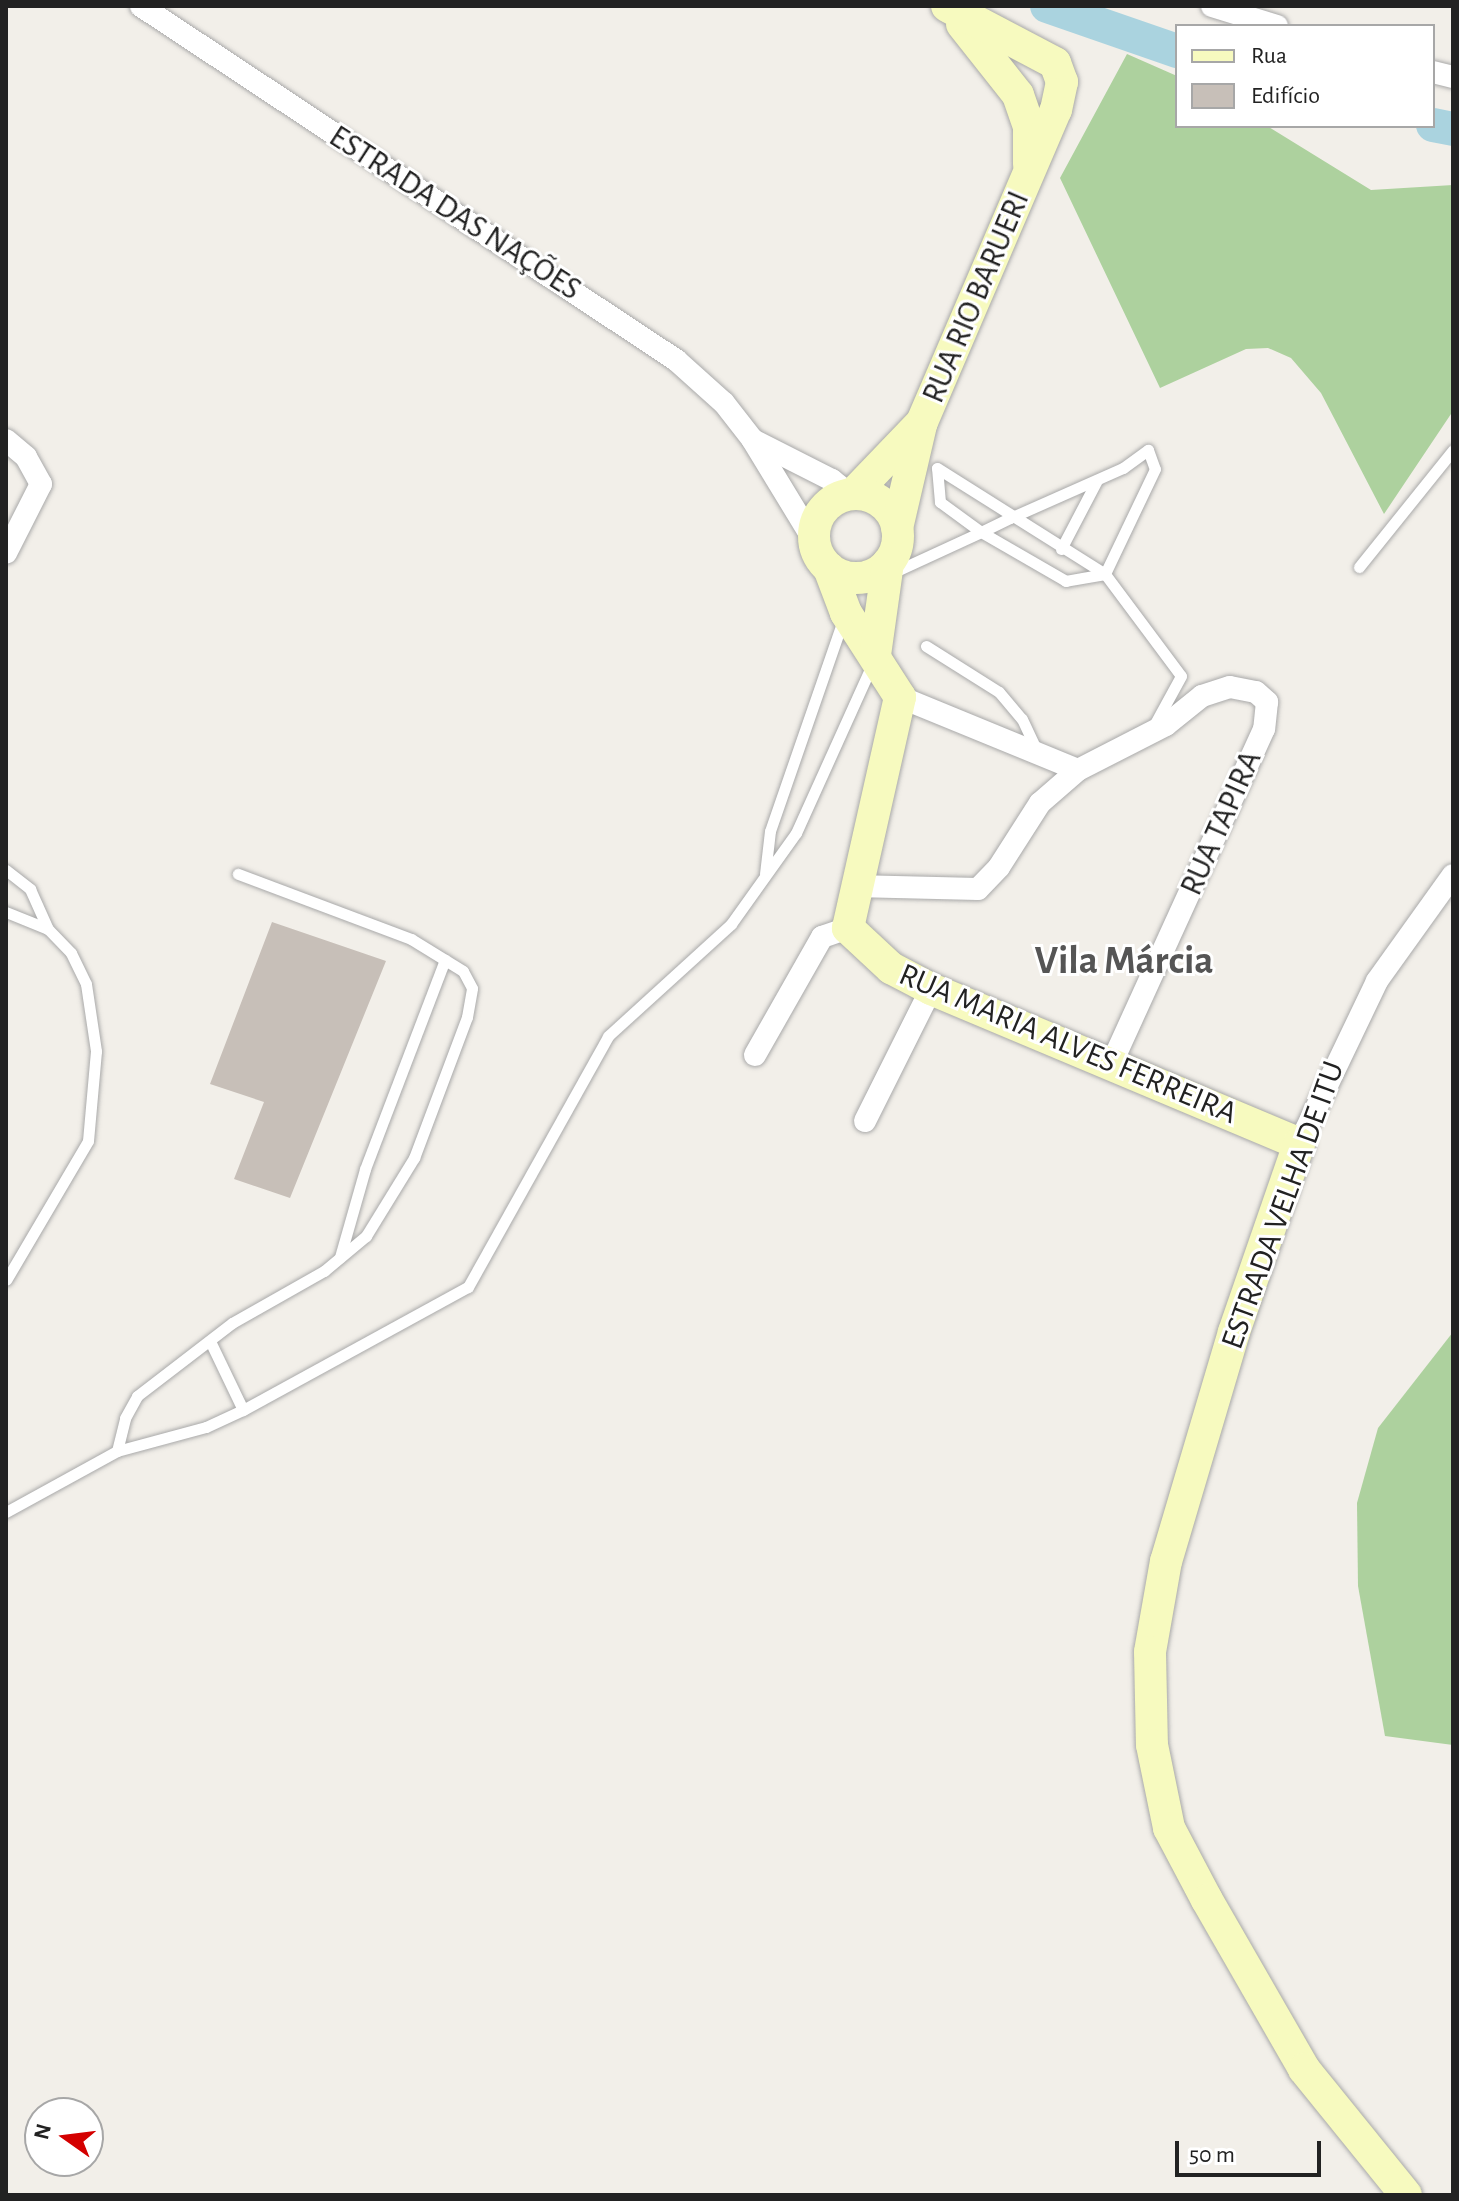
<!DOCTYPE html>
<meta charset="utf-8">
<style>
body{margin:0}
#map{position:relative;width:1459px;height:2201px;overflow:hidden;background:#f2efe9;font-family:"Alegreya Sans",sans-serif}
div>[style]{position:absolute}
.forest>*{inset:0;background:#add19e}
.river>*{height:34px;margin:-17px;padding:0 17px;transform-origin:17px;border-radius:17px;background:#aad3df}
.building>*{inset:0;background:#c7bfb8}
.roads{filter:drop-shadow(0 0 2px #a9a9a9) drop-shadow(0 0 2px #a9a9a9)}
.lane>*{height:11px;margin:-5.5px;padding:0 5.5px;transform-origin:5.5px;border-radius:5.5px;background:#fff}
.street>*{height:22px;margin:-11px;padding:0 11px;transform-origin:11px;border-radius:11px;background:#fff}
.secondary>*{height:32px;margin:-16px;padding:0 16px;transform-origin:16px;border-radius:16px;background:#f7fabf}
.secondary>.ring{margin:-16px;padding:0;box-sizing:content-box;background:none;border:32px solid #f7fabf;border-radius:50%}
span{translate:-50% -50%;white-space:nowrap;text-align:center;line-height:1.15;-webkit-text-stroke:6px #fff;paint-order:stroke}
.street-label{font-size:32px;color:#222}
.district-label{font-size:40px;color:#555;font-weight:700}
.frame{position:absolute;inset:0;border:8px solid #222;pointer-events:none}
.legend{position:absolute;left:1175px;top:24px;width:260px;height:104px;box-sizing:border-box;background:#fff;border:2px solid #a7a7a7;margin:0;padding:10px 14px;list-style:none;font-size:24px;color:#222}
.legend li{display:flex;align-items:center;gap:16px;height:40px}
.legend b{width:40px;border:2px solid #a7a7a7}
.north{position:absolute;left:24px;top:2097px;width:80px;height:80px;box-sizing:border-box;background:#fff;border:2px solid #a7a7a7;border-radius:50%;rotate:284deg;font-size:22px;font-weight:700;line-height:32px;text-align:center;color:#222}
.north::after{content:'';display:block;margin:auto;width:28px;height:36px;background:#d40000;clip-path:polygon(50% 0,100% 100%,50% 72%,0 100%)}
.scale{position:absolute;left:1175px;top:2141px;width:146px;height:36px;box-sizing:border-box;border:4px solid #222;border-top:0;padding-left:10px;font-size:24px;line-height:28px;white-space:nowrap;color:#222;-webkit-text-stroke:6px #fff;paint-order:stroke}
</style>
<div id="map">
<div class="forest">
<div style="clip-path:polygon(1127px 54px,1177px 76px,1177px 126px,1267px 126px,1371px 190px,1453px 185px,1453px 411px,1384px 514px,1321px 393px,1291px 358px,1268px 348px,1246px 349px,1160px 388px,1060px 178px)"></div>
<div style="clip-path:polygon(1453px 1332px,1453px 1745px,1385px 1736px,1358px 1586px,1357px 1503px,1378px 1428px)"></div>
</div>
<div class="river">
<div style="left:1047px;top:6px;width:138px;rotate:19.1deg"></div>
<div style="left:1433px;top:125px;width:20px;rotate:11deg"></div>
</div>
<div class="building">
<div style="clip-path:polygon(272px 922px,386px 961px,290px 1198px,234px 1179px,264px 1102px,210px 1084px)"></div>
</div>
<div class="roads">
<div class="lane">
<div style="left:937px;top:468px;width:199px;rotate:32.2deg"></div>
<div style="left:1105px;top:574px;width:127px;rotate:53.3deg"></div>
<div style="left:1181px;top:676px;width:60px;rotate:118.7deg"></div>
<div style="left:1061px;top:549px;width:78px;rotate:-62.4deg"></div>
<div style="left:1359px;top:567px;width:150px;rotate:-51.2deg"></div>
<div style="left:892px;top:573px;width:98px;rotate:-24.7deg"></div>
<div style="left:981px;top:532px;width:32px;rotate:-26deg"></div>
<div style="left:1010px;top:518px;width:124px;rotate:-23.9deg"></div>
<div style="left:1123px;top:468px;width:31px;rotate:-36deg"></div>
<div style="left:1148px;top:450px;width:20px;rotate:70deg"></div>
<div style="left:1155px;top:469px;width:116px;rotate:115.5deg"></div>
<div style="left:1105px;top:574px;width:40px;rotate:170deg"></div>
<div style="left:1066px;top:581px;width:98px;rotate:-150deg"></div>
<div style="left:981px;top:532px;width:51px;rotate:-143.8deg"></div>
<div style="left:940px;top:502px;width:34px;rotate:-95deg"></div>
<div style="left:926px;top:646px;width:86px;rotate:32.2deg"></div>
<div style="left:999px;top:692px;width:35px;rotate:50deg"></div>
<div style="left:1022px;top:719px;width:33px;rotate:65deg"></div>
<div style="left:6px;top:870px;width:31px;rotate:38deg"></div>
<div style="left:30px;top:889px;width:44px;rotate:65.8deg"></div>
<div style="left:765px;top:874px;width:43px;rotate:-83.4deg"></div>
<div style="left:770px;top:831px;width:223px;rotate:-70.9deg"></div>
<div style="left:6px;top:912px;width:45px;rotate:22deg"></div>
<div style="left:48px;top:929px;width:33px;rotate:46deg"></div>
<div style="left:71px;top:953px;width:34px;rotate:64deg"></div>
<div style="left:86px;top:984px;width:68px;rotate:81.5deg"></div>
<div style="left:96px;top:1051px;width:90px;rotate:95.1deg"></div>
<div style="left:88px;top:1141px;width:161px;rotate:120.5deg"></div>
<div style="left:340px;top:1257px;width:91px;rotate:-74.1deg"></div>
<div style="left:365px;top:1169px;width:224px;rotate:-69.1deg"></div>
<div style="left:210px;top:1341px;width:76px;rotate:64.4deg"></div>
<div style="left:117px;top:1451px;width:34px;rotate:-76deg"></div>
<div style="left:125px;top:1418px;width:25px;rotate:-61deg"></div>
<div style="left:137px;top:1396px;width:120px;rotate:-37.5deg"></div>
<div style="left:232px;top:1323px;width:106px;rotate:-29.5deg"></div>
<div style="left:324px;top:1271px;width:55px;rotate:-39.8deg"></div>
<div style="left:366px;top:1236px;width:92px;rotate:-58.4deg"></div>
<div style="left:414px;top:1158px;width:151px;rotate:-69.4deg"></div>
<div style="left:467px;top:1017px;width:29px;rotate:-80deg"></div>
<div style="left:472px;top:988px;width:19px;rotate:-118deg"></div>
<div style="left:463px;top:971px;width:61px;rotate:-148.4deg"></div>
<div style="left:411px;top:939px;width:185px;rotate:-159.4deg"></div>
<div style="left:6px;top:1512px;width:127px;rotate:-28.8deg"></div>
<div style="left:117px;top:1451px;width:92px;rotate:-15.1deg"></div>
<div style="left:206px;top:1427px;width:41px;rotate:-24.7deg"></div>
<div style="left:243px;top:1410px;width:256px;rotate:-28.7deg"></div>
<div style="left:468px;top:1287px;width:287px;rotate:-60.8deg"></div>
<div style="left:608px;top:1036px;width:166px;rotate:-42.3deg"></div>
<div style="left:731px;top:924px;width:112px;rotate:-54.5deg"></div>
<div style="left:796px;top:833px;width:184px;rotate:-65.7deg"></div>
</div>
<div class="street">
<div style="left:141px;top:6px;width:642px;rotate:33.49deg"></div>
<div style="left:676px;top:360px;width:64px;rotate:41.9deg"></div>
<div style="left:724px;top:403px;width:46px;rotate:52.1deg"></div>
<div style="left:752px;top:439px;width:114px;rotate:58.7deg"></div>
<div style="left:1212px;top:6px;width:68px;rotate:17.1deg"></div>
<div style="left:1433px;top:72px;width:21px;rotate:14deg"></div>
<div style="left:6px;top:440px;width:26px;rotate:40deg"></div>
<div style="left:26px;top:457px;width:31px;rotate:61deg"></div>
<div style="left:41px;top:484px;width:77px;rotate:116.9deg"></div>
<div style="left:753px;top:440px;width:89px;rotate:26.9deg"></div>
<div style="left:832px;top:480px;width:22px;rotate:39deg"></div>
<div style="left:900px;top:697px;width:192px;rotate:22.3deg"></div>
<div style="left:854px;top:886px;width:124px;rotate:1.4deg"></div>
<div style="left:978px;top:889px;width:30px;rotate:-46deg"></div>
<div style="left:999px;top:867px;width:76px;rotate:-57.4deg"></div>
<div style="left:1040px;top:803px;width:50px;rotate:-41deg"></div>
<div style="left:1078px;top:770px;width:99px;rotate:-27.1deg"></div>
<div style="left:1166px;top:725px;width:46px;rotate:-38.9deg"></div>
<div style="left:1202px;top:696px;width:29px;rotate:-18deg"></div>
<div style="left:1230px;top:687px;width:26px;rotate:11deg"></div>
<div style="left:1256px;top:692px;width:15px;rotate:42deg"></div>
<div style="left:1267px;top:702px;width:27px;rotate:96deg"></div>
<div style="left:1264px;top:729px;width:367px;rotate:114.5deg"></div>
<div style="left:755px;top:1055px;width:136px;rotate:-60.4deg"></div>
<div style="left:822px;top:937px;width:28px;rotate:-19deg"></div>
<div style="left:865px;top:1121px;width:148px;rotate:-63.4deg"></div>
<div style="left:1299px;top:1144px;width:181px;rotate:-64.4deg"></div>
<div style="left:1377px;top:981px;width:130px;rotate:-54.4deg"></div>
</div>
<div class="secondary">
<div style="left:962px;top:24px;width:90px;rotate:51.7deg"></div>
<div style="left:1018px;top:95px;width:34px;rotate:71deg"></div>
<div style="left:1029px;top:127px;width:37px;rotate:90deg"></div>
<div style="left:854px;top:493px;width:98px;rotate:-46.2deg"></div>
<div style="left:922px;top:422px;width:340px;rotate:-66.8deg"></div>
<div style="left:1056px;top:110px;width:29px;rotate:-78deg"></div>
<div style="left:1062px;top:82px;width:20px;rotate:-110deg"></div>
<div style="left:1055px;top:63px;width:122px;rotate:-152.2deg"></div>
<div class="ring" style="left:814px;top:494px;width:52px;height:52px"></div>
<div style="left:897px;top:528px;width:106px;rotate:-76.9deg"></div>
<div style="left:829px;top:568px;width:48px;rotate:69.3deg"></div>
<div style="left:846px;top:613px;width:100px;rotate:57.3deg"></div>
<div style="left:900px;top:697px;width:237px;rotate:102.7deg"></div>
<div style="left:848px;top:928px;width:59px;rotate:42.9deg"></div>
<div style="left:891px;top:968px;width:45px;rotate:27.7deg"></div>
<div style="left:931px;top:989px;width:399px;rotate:22.8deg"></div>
<div style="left:1299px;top:1144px;width:199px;rotate:109.1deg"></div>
<div style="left:1234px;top:1332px;width:239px;rotate:106.5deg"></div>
<div style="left:1166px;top:1561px;width:92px;rotate:100deg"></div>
<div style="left:1150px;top:1652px;width:93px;rotate:88.8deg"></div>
<div style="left:1152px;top:1745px;width:85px;rotate:78.4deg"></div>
<div style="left:1169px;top:1828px;width:81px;rotate:62.2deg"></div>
<div style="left:1207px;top:1900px;width:195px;rotate:60.1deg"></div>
<div style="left:1304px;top:2069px;width:162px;rotate:51deg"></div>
<div style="left:875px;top:655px;width:93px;rotate:-82deg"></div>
</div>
</div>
<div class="street-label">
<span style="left:455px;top:213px;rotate:33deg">ESTRADA DAS NAÇÕES</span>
<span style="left:976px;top:297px;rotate:-67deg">RUA RIO BARUERI</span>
<span style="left:1221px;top:823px;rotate:-66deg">RUA TAPIRA</span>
<span style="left:1068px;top:1044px;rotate:23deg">RUA MARIA ALVES FERREIRA</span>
<span style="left:1283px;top:1205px;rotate:-70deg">ESTRADA VELHA DE ITU</span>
</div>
<div class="district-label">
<span style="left:1124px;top:961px">Vila Márcia</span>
</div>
<div class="frame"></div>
<ul class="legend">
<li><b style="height:10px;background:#f7fabf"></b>Rua</li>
<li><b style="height:22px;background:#c7bfb8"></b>Edifício</li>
</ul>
<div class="north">N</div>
<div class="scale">50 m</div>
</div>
